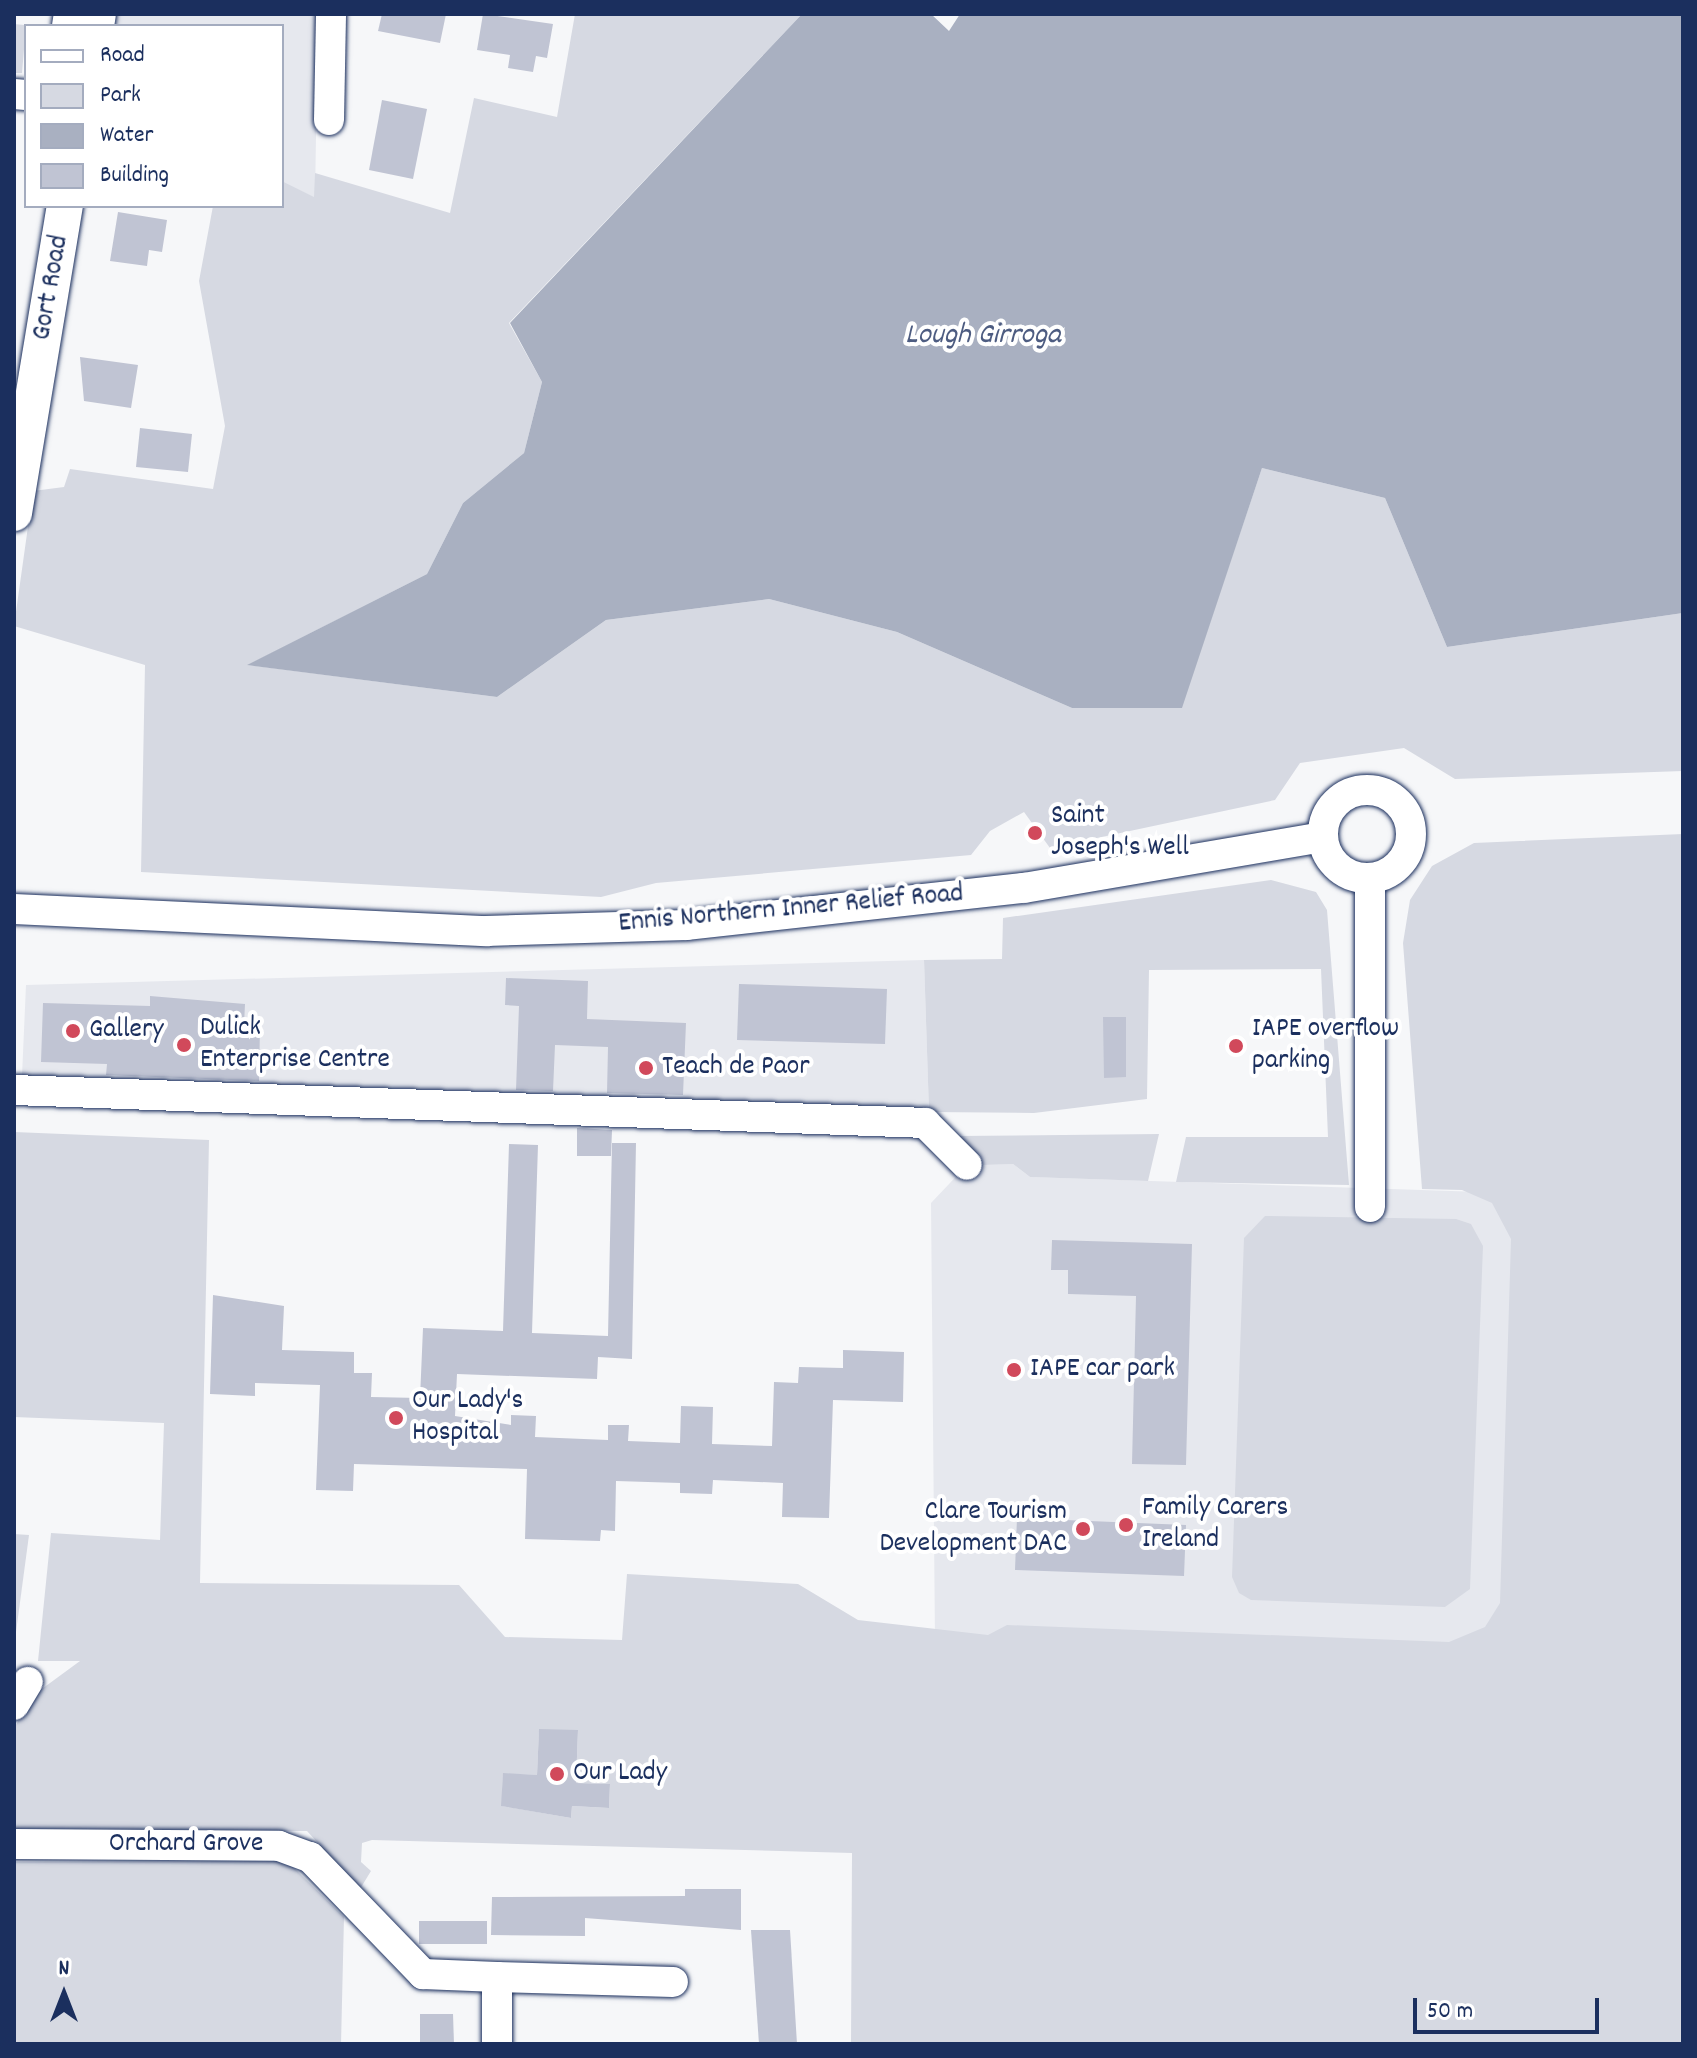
<!DOCTYPE html>
<style>
body{margin:0}
#map{position:relative;width:1697px;height:2058px;overflow:hidden;background:#f6f7f9;font-family:Dekko,sans-serif}
div>[style]{position:absolute}
.built>*{inset:0;background:#e6e8ee}
.green>*{inset:0;background:#d6d9e2}
.water>*{inset:0;background:#a9b0c1}
.building>*{inset:0;background:#c0c4d3}
.roads{filter:drop-shadow(0 0 2px #1b2f5e) drop-shadow(0 0 2px #1b2f5e)}
.minor>*{height:30px;margin:-15px;padding:0 15px;transform-origin:15px;border-radius:15px;background:#fff}
.minor>.ring{margin:-15px;padding:0;box-sizing:content-box;background:none;border:30px solid #fff;border-radius:50%}
.major>*{height:36px;margin:-18px;padding:0 18px;transform-origin:18px;border-radius:18px;background:#fff}
.dots>*{width:22px;height:22px;translate:-50% -50%;box-sizing:border-box;border:4px solid #fff;border-radius:50%}
span{translate:-50% -50%;white-space:nowrap;text-align:center;line-height:1.15;-webkit-text-stroke:8px #fff;paint-order:stroke}
.street-label{font-size:28px;color:#1b2f5e}
.poi-label{font-size:28px;color:#1b2f5e}
.left{translate:0 -50%;text-align:left}
.right{translate:-100% -50%;text-align:right}
.water-label{font-size:30px;color:#4d5c81;font-style:italic}
.frame{position:absolute;inset:0;border:16px solid #1b2f5e;pointer-events:none}
.legend{position:absolute;left:24px;top:24px;width:260px;height:184px;box-sizing:border-box;background:#fff;border:2px solid #a4acbf;margin:0;padding:10px 14px;list-style:none;font-size:24px;color:#1b2f5e}
.legend li{display:flex;align-items:center;gap:16px;height:40px}
.legend b{width:40px;border:2px solid #a4acbf}
.north{position:absolute;left:24px;top:1954px;width:80px;height:80px;-webkit-text-stroke:6px #fff;paint-order:stroke;rotate:0deg;font-size:22px;font-weight:700;line-height:32px;text-align:center;color:#1b2f5e}
.north::after{content:'';display:block;margin:auto;width:28px;height:36px;background:#1b2f5e;clip-path:polygon(50% 0,100% 100%,50% 72%,0 100%)}
.scale{position:absolute;left:1413px;top:1998px;width:186px;height:36px;box-sizing:border-box;border:4px solid #1b2f5e;border-top:0;padding-left:10px;font-size:24px;line-height:28px;white-space:nowrap;color:#1b2f5e;-webkit-text-stroke:6px #fff;paint-order:stroke}
</style>
<div id="map">
<div class="built">
<div style="clip-path:polygon(114px 14px,318px 14px,315px 198px,282px 181px,282px 26px,112px 26px)"></div>
<div style="clip-path:polygon(924px 960px,929px 1112px,22px 1076px,26px 985px)"></div>
<div style="clip-path:polygon(1013px 1164px,1030px 1177px,1512px 1193px,1516px 1659px,935px 1642px,931px 1203px,967px 1165px)"></div>
</div>
<div class="green">
<div style="clip-path:polygon(575px 14px,802px 14px,509px 323px,542px 382px,524px 453px,463px 503px,427px 574px,248px 665px,497px 697px,606px 620px,769px 599px,897px 632px,1072px 708px,1181px 708px,1262px 468px,1385px 498px,1447px 647px,1683px 613px,1683px 771px,1455px 779px,1404px 748px,1300px 763px,1275px 800px,1050px 848px,1024px 812px,990px 831px,971px 855px,656px 883px,601px 897px,141px 872px,145px 665px,14px 626px,33px 491px,64px 487px,70px 469px,213px 489px,225px 426px,199px 281px,213px 206px,282px 206px,282px 181px,314px 197px,315px 173px,450px 213px,474px 98px,557px 117px)"></div>
<div style="clip-path:polygon(14px 24px,35px 26px,26px 26px,22px 73px,14px 73px)"></div>
<div style="clip-path:polygon(evenodd,1683px 834px,1683px 2044px,851px 2044px,852px 1853px,372px 1840px,362px 1843px,361px 1862px,371px 1871px,360px 1889px,307px 1831px,14px 1830px,14px 1728px,35px 1694px,80px 1661px,38px 1661px,51px 1533px,160px 1540px,164px 1423px,14px 1417px,14px 1132px,209px 1140px,200px 1583px,459px 1585px,505px 1637px,622px 1640px,627px 1574px,798px 1584px,858px 1620px,988px 1635px,1007px 1625px,1449px 1642px,1485px 1627px,1500px 1603px,1511px 1239px,1492px 1203px,1462px 1190px,1422px 1189px,1403px 943px,1410px 900px,1432px 866px,1474px 843px,1683px 834px,578px 1730px,576px 1783px,610px 1784px,609px 1808px,572px 1806px,571px 1818px,502px 1806px,503px 1774px,537px 1775px,539px 1731px,578px 1730px)"></div>
<div style="clip-path:polygon(1271px 880px,1316px 892px,1327px 910px,1349px 1185px,1176px 1182px,1186px 1137px,1328px 1137px,1321px 969px,1149px 970px,1147px 1099px,1034px 1113px,929px 1112px,924px 960px,1002px 959px,1003px 918px)"></div>
<div style="clip-path:polygon(1159px 1134px,1148px 1181px,1030px 1177px,1013px 1164px,983px 1165px,957px 1136px)"></div>
<div style="clip-path:polygon(1265px 1216px,1456px 1219px,1471px 1224px,1483px 1246px,1470px 1589px,1445px 1607px,1251px 1600px,1239px 1593px,1232px 1577px,1244px 1238px)"></div>
<div style="clip-path:polygon(14px 1534px,29px 1535px,14px 1647px)"></div>
<div style="clip-path:polygon(275px 1861px,291px 1865px,344px 1917px,341px 2044px,14px 2044px,14px 1862px)"></div>
</div>
<div class="water">
<div style="clip-path:polygon(802px 14px,931px 14px,949px 31px,960px 14px,1683px 14px,1683px 613px,1447px 647px,1385px 498px,1262px 468px,1182px 708px,1072px 708px,897px 632px,769px 599px,606px 620px,497px 697px,247px 665px,427px 574px,463px 503px,524px 453px,542px 382px,510px 323px)"></div>
</div>
<div class="building">
<div style="clip-path:polygon(382px 14px,446px 14px,440px 43px,378px 31px)"></div>
<div style="clip-path:polygon(483px 14px,553px 24px,547px 58px,536px 56px,533px 72px,508px 68px,510px 55px,477px 50px)"></div>
<div style="clip-path:polygon(382px 100px,427px 109px,413px 179px,369px 170px)"></div>
<div style="clip-path:polygon(118px 212px,167px 220px,162px 252px,149px 250px,147px 266px,110px 261px)"></div>
<div style="clip-path:polygon(80px 357px,138px 365px,131px 408px,84px 401px)"></div>
<div style="clip-path:polygon(140px 428px,192px 434px,188px 472px,136px 467px)"></div>
<div style="clip-path:polygon(506px 978px,588px 981px,587px 1019px,686px 1023px,683px 1095px,607px 1093px,608px 1047px,555px 1045px,553px 1091px,516px 1090px,519px 1006px,505px 1005px)"></div>
<div style="clip-path:polygon(739px 984px,887px 989px,885px 1044px,737px 1040px)"></div>
<div style="clip-path:polygon(150px 996px,245px 1004px,244px 1025px,260px 1026px,259px 1081px,106px 1075px,107px 1064px,41px 1062px,43px 1003px,150px 1006px)"></div>
<div style="clip-path:polygon(1103px 1017px,1126px 1017px,1126px 1077px,1104px 1078px)"></div>
<div style="clip-path:polygon(577px 1128px,612px 1130px,611px 1156px,577px 1156px)"></div>
<div style="clip-path:polygon(612px 1143px,636px 1143px,632px 1359px,598px 1357px,597px 1379px,457px 1374px,455px 1416px,511px 1425px,511px 1415px,536px 1416px,535px 1437px,608px 1440px,608px 1425px,629px 1425px,628px 1441px,680px 1443px,681px 1406px,713px 1407px,712px 1444px,772px 1446px,774px 1382px,798px 1383px,799px 1367px,843px 1368px,843px 1350px,904px 1352px,903px 1402px,833px 1400px,829px 1518px,782px 1517px,783px 1483px,713px 1480px,712px 1494px,680px 1493px,680px 1483px,616px 1481px,615px 1531px,601px 1530px,600px 1541px,525px 1539px,527px 1469px,354px 1464px,353px 1491px,316px 1490px,320px 1385px,255px 1383px,255px 1396px,210px 1394px,213px 1295px,284px 1306px,282px 1350px,354px 1352px,354px 1373px,372px 1373px,371px 1397px,420px 1398px,423px 1328px,503px 1331px,509px 1144px,538px 1145px,532px 1333px,608px 1336px)"></div>
<div style="clip-path:polygon(1052px 1240px,1192px 1244px,1186px 1465px,1132px 1464px,1136px 1296px,1068px 1294px,1068px 1270px,1051px 1270px)"></div>
<div style="clip-path:polygon(1017px 1518px,1186px 1525px,1184px 1576px,1015px 1570px)"></div>
<div style="clip-path:polygon(539px 1729px,578px 1730px,576px 1783px,610px 1784px,609px 1808px,572px 1806px,571px 1818px,501px 1806px,503px 1773px,537px 1775px)"></div>
<div style="clip-path:polygon(685px 1889px,741px 1889px,741px 1930px,585px 1918px,585px 1936px,491px 1935px,492px 1897px,685px 1896px)"></div>
<div style="clip-path:polygon(419px 1921px,487px 1921px,487px 1944px,419px 1944px)"></div>
<div style="clip-path:polygon(751px 1930px,790px 1930px,797px 2044px,759px 2044px)"></div>
<div style="clip-path:polygon(420px 2014px,453px 2014px,454px 2044px,420px 2044px)"></div>
</div>
<div class="roads">
<div class="minor">
<div style="left:14px;top:94px;width:12px;rotate:5deg"></div>
<div style="left:329px;top:120px;width:106px;rotate:-88.9deg"></div>
<div class="ring" style="left:1323px;top:790px;width:58px;height:58px"></div>
<div style="left:14px;top:909px;width:473px;rotate:2.7deg"></div>
<div style="left:486px;top:931px;width:201px;rotate:-1.7deg"></div>
<div style="left:687px;top:925px;width:339px;rotate:-6.3deg"></div>
<div style="left:1024px;top:888px;width:303px;rotate:-9.7deg"></div>
<div style="left:14px;top:1090px;width:912px;rotate:2.07deg"></div>
<div style="left:925px;top:1123px;width:59px;rotate:45deg"></div>
<div style="left:1370px;top:1207px;width:328px;rotate:-90deg"></div>
<div style="left:14px;top:1705px;width:27px;rotate:-59deg"></div>
<div style="left:14px;top:1844px;width:265px;rotate:0.4deg"></div>
<div style="left:279px;top:1846px;width:33px;rotate:20deg"></div>
<div style="left:310px;top:1857px;width:163px;rotate:46deg"></div>
<div style="left:423px;top:1974px;width:74px;rotate:2.3deg"></div>
<div style="left:497px;top:1977px;width:67px;rotate:90deg"></div>
<div style="left:497px;top:1977px;width:176px;rotate:1.6deg"></div>
</div>
<div class="major">
<div style="left:70px;top:26px;width:12px;rotate:-81deg"></div>
<div style="left:96px;top:26px;width:12px;rotate:-81deg"></div>
<div style="left:14px;top:513px;width:311px;rotate:-80.6deg"></div>
</div>
</div>
<div class="dots">
<div style="left:1035px;top:833px;background:#d1495b"></div>
<div style="left:73px;top:1031px;background:#d1495b"></div>
<div style="left:184px;top:1045px;background:#d1495b"></div>
<div style="left:1236px;top:1046px;background:#d1495b"></div>
<div style="left:646px;top:1068px;background:#d1495b"></div>
<div style="left:1014px;top:1370px;background:#d1495b"></div>
<div style="left:396px;top:1418px;background:#d1495b"></div>
<div style="left:1126px;top:1525px;background:#d1495b"></div>
<div style="left:1083px;top:1529px;background:#d1495b"></div>
<div style="left:557px;top:1774px;background:#d1495b"></div>
</div>
<div class="street-label">
<span style="left:52px;top:288px;rotate:-80deg">Gort Road</span>
<span style="left:791px;top:910px;rotate:-5deg">Ennis Northern Inner Relief Road</span>
<span style="left:186px;top:1845px">Orchard Grove</span>
</div>
<div class="poi-label">
<span class="left" style="left:1051px;top:833px">Saint<br>Joseph's Well</span>
<span class="left" style="left:200px;top:1045px">Dulick<br>Enterprise Centre</span>
<span class="left" style="left:1252px;top:1046px">IAPE overflow<br>parking</span>
<span class="left" style="left:89px;top:1031px">Gallery</span>
<span class="left" style="left:662px;top:1068px">Teach de Paor</span>
<span class="left" style="left:1030px;top:1370px">IAPE car park</span>
<span class="left" style="left:412px;top:1418px">Our Lady's<br>Hospital</span>
<span class="left" style="left:1142px;top:1525px">Family Carers<br>Ireland</span>
<span class="right" style="left:1067px;top:1529px">Clare Tourism<br>Development DAC</span>
<span class="left" style="left:573px;top:1774px">Our Lady</span>
</div>
<div class="water-label">
<span style="left:983px;top:337px">Lough Girroga</span>
</div>
<div class="frame"></div>
<ul class="legend">
<li><b style="height:10px;background:#fff"></b>Road</li>
<li><b style="height:22px;background:#d6d9e2"></b>Park</li>
<li><b style="height:22px;background:#a9b0c1"></b>Water</li>
<li><b style="height:22px;background:#c0c4d3"></b>Building</li>
</ul>
<div class="north">N</div>
<div class="scale">50 m</div>
</div>
